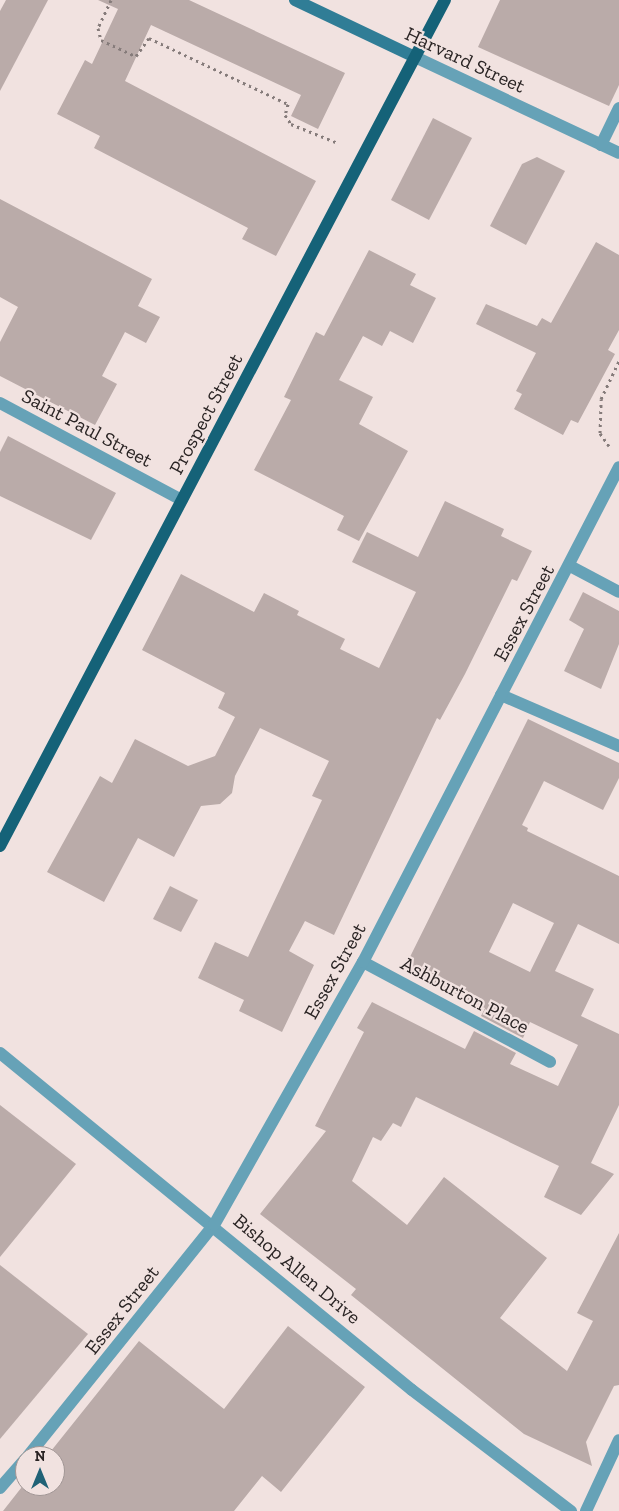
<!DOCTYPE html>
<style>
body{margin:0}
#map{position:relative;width:619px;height:1511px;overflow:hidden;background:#f1e2e0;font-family:"Zilla Slab",serif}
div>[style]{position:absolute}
.building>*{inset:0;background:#baaba9}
.path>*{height:3px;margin-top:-1.5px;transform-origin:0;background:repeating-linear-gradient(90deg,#857b7a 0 2.5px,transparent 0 6.5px)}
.street>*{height:12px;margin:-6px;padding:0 6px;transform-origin:6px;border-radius:6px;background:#66a2b7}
.secondary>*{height:12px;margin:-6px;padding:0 6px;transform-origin:6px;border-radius:6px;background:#307d96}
.primary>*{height:12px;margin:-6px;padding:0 6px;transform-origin:6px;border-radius:6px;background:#156278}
span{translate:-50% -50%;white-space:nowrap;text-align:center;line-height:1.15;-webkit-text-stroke:4.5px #f1e2e0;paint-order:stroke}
.street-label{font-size:20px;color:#2a2424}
.north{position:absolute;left:15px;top:1446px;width:50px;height:50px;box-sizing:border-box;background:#f1e2e0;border:1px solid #a19695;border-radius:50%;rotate:0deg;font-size:14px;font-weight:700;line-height:20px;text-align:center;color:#2a2424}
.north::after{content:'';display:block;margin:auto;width:18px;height:22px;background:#206276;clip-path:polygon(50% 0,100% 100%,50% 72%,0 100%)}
</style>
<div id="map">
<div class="building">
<div style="clip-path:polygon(6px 0,48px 0,0 91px,0 11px)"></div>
<div style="clip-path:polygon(98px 0,189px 0,345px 73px,318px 129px,291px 116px,301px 95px,151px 25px,125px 81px,316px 181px,276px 256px,242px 239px,248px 228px,94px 148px,100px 136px,57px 114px,85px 60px,92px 64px,118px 9px)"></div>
<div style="clip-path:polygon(500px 0,619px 0,619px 85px,609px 106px,478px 47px)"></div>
<div style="clip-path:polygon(433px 118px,472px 138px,429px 220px,391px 200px)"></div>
<div style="clip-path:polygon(537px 157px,565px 171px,526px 245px,490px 226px,522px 164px)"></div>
<div style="clip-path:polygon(0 199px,152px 279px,138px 306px,160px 317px,146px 343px,125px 332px,102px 376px,117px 384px,95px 425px,0 376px,0 342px,18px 307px,0 297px)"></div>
<div style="clip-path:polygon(596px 242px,619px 255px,619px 330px,608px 350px,615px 354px,578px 423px,571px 420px,563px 435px,514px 409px,522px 394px,516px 391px,536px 353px,476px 324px,486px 304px,537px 326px,542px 318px,551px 323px)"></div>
<div style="clip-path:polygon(369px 250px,416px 274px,410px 285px,436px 298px,413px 343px,390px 331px,382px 346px,363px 336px,339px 380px,373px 397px,359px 424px,408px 451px,359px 541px,337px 530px,344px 516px,254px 470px,291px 400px,284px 397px,316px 332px,324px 336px)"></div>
<div style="clip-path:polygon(8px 436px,116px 493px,91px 540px,0 496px,0 452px)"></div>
<div style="clip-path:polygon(445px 501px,504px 529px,501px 536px,532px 551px,517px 581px,512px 579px,465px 674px,440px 720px,437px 718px,334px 935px,305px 921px,289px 951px,314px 965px,282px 1032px,239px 1011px,244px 1000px,198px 978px,215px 942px,248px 957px,322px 800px,312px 796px,329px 761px,260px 728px,235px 776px,232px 793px,220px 804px,201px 806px,174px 857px,138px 838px,104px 902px,47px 872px,100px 776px,112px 783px,135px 739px,188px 766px,215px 756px,235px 717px,218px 708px,225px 693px,142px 650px,181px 574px,254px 612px,264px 593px,299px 611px,297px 615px,345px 639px,340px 649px,379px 668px,416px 592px,352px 562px,367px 532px,418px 557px)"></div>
<div style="clip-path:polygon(583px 592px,619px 611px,619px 644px,601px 689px,564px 671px,584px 629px,569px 620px)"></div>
<div style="clip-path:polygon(evenodd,528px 719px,619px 763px,619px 778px,603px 810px,544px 781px,522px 825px,528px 828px,527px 831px,619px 876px,619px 944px,578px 924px,555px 971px,594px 989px,581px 1016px,619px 1034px,619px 1105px,591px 1163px,614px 1174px,581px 1215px,544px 1197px,559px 1166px,416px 1097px,401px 1127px,393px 1123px,381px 1141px,373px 1137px,352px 1181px,407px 1225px,444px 1177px,547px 1258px,500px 1318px,567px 1371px,593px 1321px,577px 1313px,619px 1233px,619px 1385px,614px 1386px,586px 1442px,592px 1466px,524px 1434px,351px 1295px,356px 1289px,260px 1214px,326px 1131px,315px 1126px,364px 1032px,357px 1028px,372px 1002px,465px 1049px,474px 1031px,516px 1053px,510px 1064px,558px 1086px,578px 1045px,530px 1022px,523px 1038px,481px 1016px,485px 1008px,404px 969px,528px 719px,513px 903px,554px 923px,530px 972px,489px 952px,513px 903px)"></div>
<div style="clip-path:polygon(170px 886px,198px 900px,181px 932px,153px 919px)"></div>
<div style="clip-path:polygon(0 1105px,76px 1164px,0 1257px)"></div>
<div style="clip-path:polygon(0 1265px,88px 1334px,0 1439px)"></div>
<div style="clip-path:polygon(288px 1326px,365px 1387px,281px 1492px,262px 1476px,234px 1511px,3px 1511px,25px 1483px,55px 1486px,55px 1456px,47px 1456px,139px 1341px,224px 1409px)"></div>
</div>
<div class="path">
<div style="left:111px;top:0;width:31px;rotate:115deg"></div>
<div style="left:98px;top:28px;width:12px;rotate:76deg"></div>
<div style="left:101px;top:40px;width:38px;rotate:25deg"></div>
<div style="left:136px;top:56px;width:22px;rotate:-54deg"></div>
<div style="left:149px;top:38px;width:154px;rotate:25.4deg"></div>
<div style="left:288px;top:104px;width:11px;rotate:105deg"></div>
<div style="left:285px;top:115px;width:11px;rotate:56deg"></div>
<div style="left:291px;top:124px;width:51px;rotate:22deg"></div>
<div style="left:609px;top:446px;width:16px;rotate:-125deg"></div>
<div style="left:600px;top:433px;width:34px;rotate:-88deg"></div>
<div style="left:601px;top:399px;width:42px;rotate:-64.7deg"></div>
</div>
<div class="street">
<div style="left:415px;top:57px;width:225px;rotate:25.2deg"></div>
<div style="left:601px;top:145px;width:41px;rotate:-64.1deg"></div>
<div style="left:0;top:403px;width:206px;rotate:28.1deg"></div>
<div style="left:570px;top:566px;width:55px;rotate:28deg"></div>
<div style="left:501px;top:695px;width:129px;rotate:23.4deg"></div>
<div style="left:363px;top:962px;width:212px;rotate:28.1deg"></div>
<div style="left:0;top:1053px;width:532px;rotate:39.28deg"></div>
<div style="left:412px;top:1390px;width:200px;rotate:37.3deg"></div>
<div style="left:28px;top:1456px;width:297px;rotate:-51.2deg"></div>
<div style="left:214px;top:1225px;width:302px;rotate:-60.5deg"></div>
<div style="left:363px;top:962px;width:557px;rotate:-62.65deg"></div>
<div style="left:0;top:1488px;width:38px;rotate:-49deg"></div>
<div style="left:586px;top:1511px;width:78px;rotate:-65.1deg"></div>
</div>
<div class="secondary">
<div style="left:295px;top:0;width:133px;rotate:25.4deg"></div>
</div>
<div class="primary">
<div style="left:0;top:846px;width:956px;rotate:-62.26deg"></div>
</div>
<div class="street-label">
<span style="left:465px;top:60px;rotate:25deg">Harvard Street</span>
<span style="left:206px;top:414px;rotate:-62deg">Prospect Street</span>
<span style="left:87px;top:428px;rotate:28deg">Saint Paul Street</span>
<span style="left:524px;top:613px;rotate:-62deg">Essex Street</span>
<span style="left:335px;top:971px;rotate:-61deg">Essex Street</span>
<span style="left:465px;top:995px;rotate:28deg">Ashburton Place</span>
<span style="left:297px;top:1269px;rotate:40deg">Bishop Allen Drive</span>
<span style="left:122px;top:1310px;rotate:-52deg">Essex Street</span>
</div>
<div class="north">N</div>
</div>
